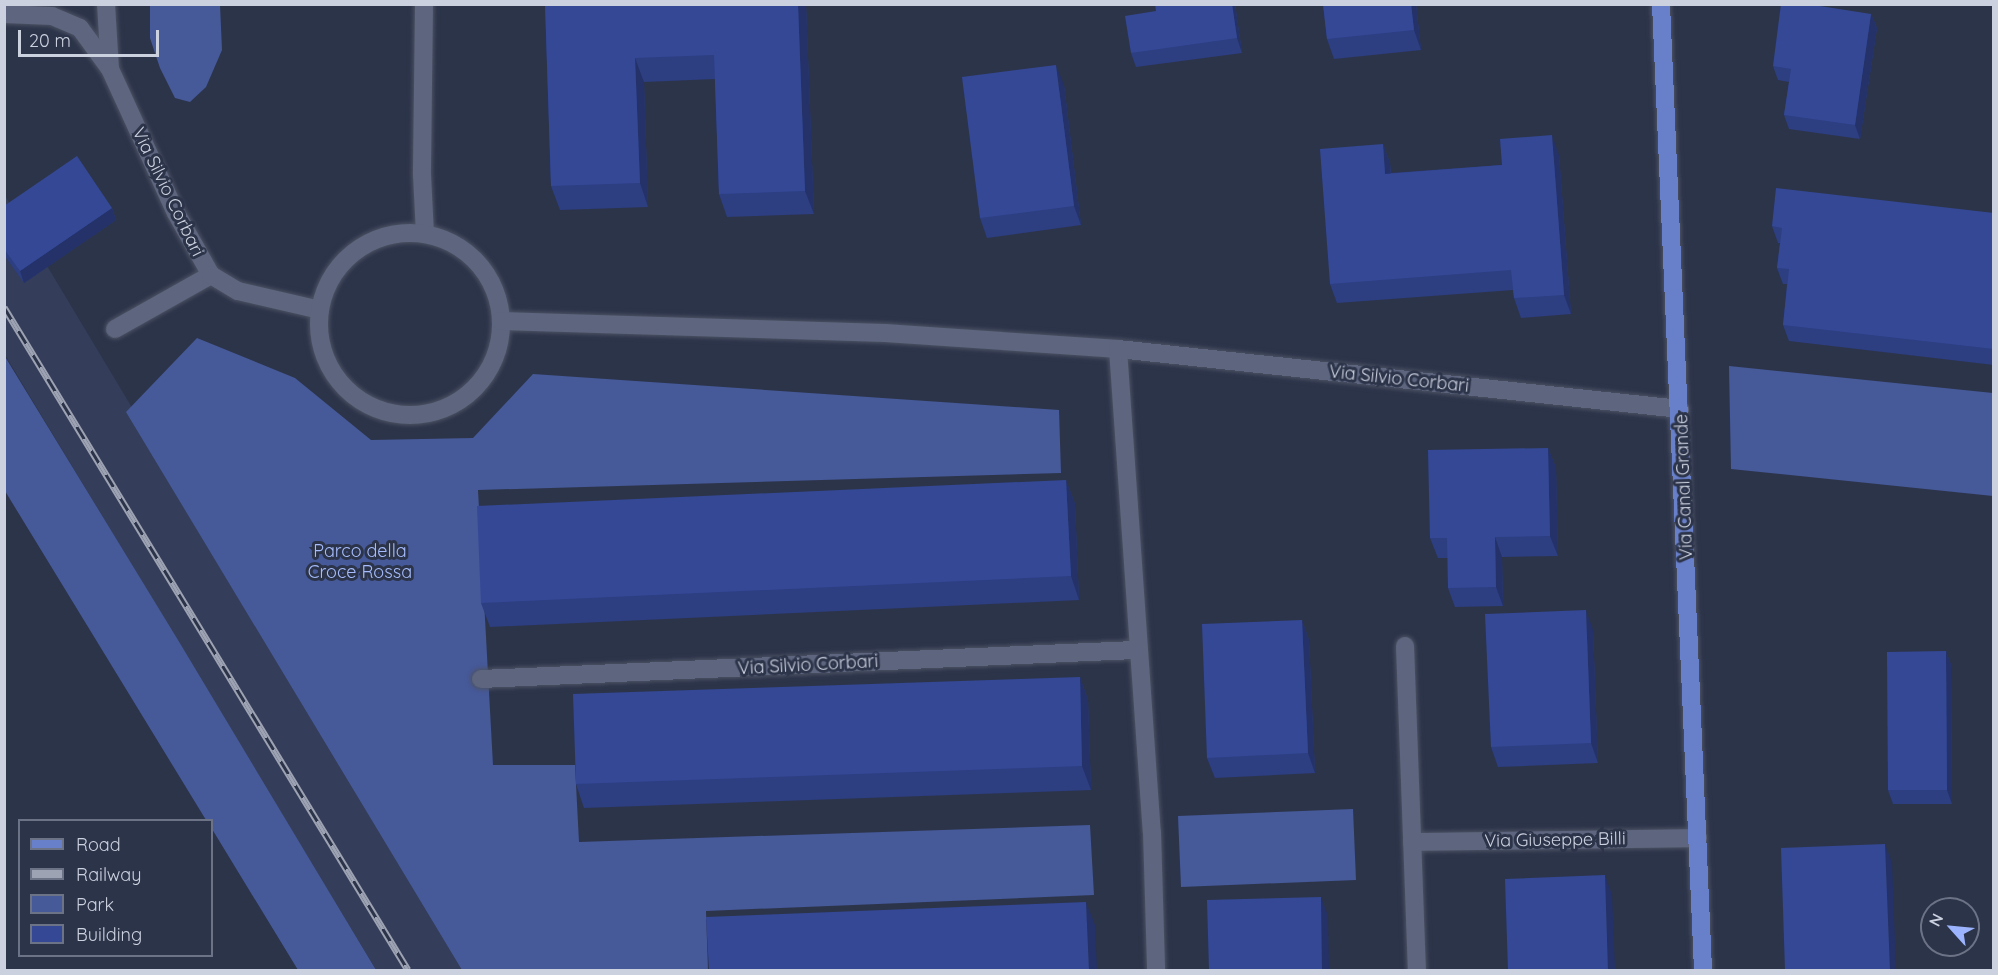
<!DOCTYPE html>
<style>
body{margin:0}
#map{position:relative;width:1998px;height:975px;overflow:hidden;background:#2c344a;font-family:Quicksand,sans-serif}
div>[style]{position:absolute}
.built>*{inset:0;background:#343d59}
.green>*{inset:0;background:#465999}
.roads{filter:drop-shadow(0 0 2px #4c5264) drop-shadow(0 0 2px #4c5264)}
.lane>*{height:18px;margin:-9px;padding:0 9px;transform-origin:9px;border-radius:9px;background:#5d667e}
.street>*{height:18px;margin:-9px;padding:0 9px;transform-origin:9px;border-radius:9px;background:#5d667e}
.street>.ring{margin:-9px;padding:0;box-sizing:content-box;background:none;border:18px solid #5d667e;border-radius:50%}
.primary>*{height:18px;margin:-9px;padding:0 9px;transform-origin:9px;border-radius:9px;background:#687fca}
.rail>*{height:7px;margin-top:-3.5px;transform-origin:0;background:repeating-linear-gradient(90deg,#2c344a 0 14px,#9da3b3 0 28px);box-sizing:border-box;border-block:2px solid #9da3b3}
.wall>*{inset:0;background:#2d3e81}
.shaded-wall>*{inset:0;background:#243269}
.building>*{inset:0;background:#344896}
span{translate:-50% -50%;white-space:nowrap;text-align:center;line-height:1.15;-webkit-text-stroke:6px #2c344a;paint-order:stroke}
.street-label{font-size:18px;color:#ccd1df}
.park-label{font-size:18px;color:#a6bcfc}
.frame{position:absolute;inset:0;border:6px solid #ccd1df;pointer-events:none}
.legend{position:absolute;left:18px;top:819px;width:195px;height:138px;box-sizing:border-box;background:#2c344a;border:2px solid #6c7386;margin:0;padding:8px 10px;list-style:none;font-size:18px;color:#ccd1df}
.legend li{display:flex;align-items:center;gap:12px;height:30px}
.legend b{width:30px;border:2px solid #6c7386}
.north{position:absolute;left:1920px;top:897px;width:60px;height:60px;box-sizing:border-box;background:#2c344a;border:2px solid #6c7386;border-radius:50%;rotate:297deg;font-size:16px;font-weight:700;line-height:24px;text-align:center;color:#ccd1df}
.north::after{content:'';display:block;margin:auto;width:21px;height:27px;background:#9cb4fd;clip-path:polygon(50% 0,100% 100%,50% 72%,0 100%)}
.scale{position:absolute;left:18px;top:30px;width:141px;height:27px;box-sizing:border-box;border:3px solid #ccd1df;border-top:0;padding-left:8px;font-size:18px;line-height:21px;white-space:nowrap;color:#ccd1df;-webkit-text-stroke:4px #2c344a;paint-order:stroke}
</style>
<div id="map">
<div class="built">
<div style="clip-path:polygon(4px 194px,469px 970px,376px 970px,5px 355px)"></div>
</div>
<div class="green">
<div style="clip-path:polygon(150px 5px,220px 5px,222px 50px,206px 87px,190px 102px,175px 98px,160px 68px,150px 38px)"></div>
<div style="clip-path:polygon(197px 338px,295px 378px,371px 440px,473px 438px,533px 374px,1059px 410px,1061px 473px,478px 490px,493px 765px,575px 765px,579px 842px,1090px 825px,1094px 895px,706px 911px,708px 970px,462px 970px,126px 412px)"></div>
<div style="clip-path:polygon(4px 355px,178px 640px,376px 970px,298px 970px,212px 829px,212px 820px,206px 820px,5px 491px)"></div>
<div style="clip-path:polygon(1729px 366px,1993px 393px,1993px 496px,1731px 469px)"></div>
<div style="clip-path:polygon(1353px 809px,1356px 880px,1181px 887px,1178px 816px)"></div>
</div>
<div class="roads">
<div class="lane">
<div style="left:106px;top:4px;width:65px;rotate:86.5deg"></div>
<div style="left:4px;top:14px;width:48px;rotate:2.4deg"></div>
<div style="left:52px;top:16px;width:30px;rotate:23deg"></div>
<div style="left:80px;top:28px;width:51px;rotate:53.8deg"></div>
<div style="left:115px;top:329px;width:110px;rotate:-29.4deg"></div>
</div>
<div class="street">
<div style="left:424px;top:4px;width:171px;rotate:90.7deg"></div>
<div style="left:422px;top:175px;width:59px;rotate:87.1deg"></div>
<div style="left:110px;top:69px;width:158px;rotate:65.4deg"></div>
<div style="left:176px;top:213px;width:71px;rotate:60.6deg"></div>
<div style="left:211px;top:275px;width:31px;rotate:31deg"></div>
<div style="left:238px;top:291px;width:84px;rotate:13deg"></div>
<div class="ring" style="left:319px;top:233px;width:164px;height:164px"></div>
<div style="left:501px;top:321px;width:384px;rotate:1.8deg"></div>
<div style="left:885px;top:333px;width:234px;rotate:3.9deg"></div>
<div style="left:1118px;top:349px;width:565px;rotate:6.09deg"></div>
<div style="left:1118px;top:349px;width:484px;rotate:86deg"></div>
<div style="left:1152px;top:832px;width:138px;rotate:88.3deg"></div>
<div style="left:1405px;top:646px;width:324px;rotate:87.9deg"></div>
<div style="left:481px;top:679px;width:656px;rotate:-2.54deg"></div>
<div style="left:1412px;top:842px;width:286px;rotate:-0.8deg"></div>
</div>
<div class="primary">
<div style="left:1661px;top:4px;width:967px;rotate:87.51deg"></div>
</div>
</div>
<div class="rail">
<div style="left:4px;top:307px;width:776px;rotate:58.64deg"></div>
</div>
<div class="wall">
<div style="clip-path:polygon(545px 4px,806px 4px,814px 214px,727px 217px,719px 194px,715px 79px,644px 82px,648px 207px,560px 210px,551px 186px)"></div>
<div style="clip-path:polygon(1235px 4px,1242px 53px,1136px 67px,1131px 53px)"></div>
<div style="clip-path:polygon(1323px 4px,1416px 4px,1421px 50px,1334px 59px,1327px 39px)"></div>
<div style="clip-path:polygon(1871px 14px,1877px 28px,1860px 139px,1789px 129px,1784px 115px,1789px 82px,1778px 80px,1773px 66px)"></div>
<div style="clip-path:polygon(1064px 85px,1081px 225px,987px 238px,980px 218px)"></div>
<div style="clip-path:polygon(1383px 144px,1390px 163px,1391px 173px,1502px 165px,1559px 155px,1571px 314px,1521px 318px,1514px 298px,1513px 290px,1337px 303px,1330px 284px)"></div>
<div style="clip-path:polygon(4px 206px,112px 208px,116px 220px,24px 283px,4px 255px)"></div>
<div style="clip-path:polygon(1994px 213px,1994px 365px,1789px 341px,1783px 325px,1787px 284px,1783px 284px,1777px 268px,1780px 243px,1778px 243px,1772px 226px)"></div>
<div style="clip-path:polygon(1548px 448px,1556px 468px,1558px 556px,1502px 557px,1503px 606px,1455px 607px,1448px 588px,1448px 558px,1438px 558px,1430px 538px)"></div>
<div style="clip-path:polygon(1066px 480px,1075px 504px,1079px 600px,490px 627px,481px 603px)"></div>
<div style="clip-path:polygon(1302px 620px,1309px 640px,1315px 773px,1215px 778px,1207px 758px)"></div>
<div style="clip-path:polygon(1593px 630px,1598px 763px,1498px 767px,1491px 747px)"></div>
<div style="clip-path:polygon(1946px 651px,1951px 665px,1952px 804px,1893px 804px,1888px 790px)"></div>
<div style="clip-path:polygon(1080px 677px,1088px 700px,1091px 790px,584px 808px,576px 784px)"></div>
</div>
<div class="shaded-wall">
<div style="clip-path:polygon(798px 4px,806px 4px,814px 214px,805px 191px)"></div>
<div style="clip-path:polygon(1232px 4px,1235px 4px,1242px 53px,1237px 38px)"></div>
<div style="clip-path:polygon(1411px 4px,1416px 4px,1421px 50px,1414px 30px)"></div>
<div style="clip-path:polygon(1871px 14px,1877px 28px,1860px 139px,1855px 125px)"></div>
<div style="clip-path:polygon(635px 58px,644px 82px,648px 207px,640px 183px)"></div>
<div style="clip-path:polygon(1056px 65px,1064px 85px,1081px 225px,1074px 206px)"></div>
<div style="clip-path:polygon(1552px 135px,1559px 155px,1571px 314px,1564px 295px)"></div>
<div style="clip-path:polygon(1383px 144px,1390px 163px,1392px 194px,1385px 174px)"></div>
<div style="clip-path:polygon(112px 208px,116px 220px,24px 283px,20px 271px)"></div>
<div style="clip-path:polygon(1548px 448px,1556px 468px,1558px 556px,1550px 536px)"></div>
<div style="clip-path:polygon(1066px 480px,1075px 504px,1079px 600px,1071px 576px)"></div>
<div style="clip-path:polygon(1495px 537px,1502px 557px,1503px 606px,1496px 587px)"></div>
<div style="clip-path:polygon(1586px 610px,1593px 630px,1598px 763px,1591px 743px)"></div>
<div style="clip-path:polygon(1302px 620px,1309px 640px,1315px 773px,1308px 753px)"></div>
<div style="clip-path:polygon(1946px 651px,1951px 665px,1952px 804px,1947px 790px)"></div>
<div style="clip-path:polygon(1080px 677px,1088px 700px,1091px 790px,1082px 766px)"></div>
<div style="clip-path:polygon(1885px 844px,1892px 863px,1896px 970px,1890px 970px)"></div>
<div style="clip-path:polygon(1605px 875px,1612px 895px,1615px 970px,1608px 970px)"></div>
<div style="clip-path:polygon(1321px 897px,1328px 916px,1329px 970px,1322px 970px)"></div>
<div style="clip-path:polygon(1086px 902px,1095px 925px,1097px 970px,1089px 970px)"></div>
</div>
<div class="building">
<div style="clip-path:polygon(545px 4px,798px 4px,805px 191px,719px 194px,714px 55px,635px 58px,640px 183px,551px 186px)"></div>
<div style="clip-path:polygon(1155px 4px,1232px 4px,1237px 38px,1131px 53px,1125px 16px,1156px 11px)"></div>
<div style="clip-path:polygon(1323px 4px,1411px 4px,1414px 30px,1327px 39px)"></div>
<div style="clip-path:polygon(1781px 4px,1807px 4px,1871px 14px,1855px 125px,1784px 115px,1791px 69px,1773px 66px)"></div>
<div style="clip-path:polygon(1056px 65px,1074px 206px,980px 218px,962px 77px)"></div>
<div style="clip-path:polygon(1552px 135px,1564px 295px,1514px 298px,1511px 270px,1330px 284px,1320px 149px,1383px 144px,1385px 174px,1502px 165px,1500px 139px)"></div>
<div style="clip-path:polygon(77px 156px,112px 208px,20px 271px,4px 249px,4px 206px)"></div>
<div style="clip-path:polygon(1776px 188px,1994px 213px,1994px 349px,1783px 325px,1789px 269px,1777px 268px,1782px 228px,1772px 226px)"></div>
<div style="clip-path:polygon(1548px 448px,1550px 536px,1495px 537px,1496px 587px,1448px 588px,1447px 538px,1430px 538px,1428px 450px)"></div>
<div style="clip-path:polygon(1066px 480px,1071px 576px,481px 603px,477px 506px)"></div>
<div style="clip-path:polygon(1586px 610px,1591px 743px,1491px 747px,1485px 614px)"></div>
<div style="clip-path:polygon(1302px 620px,1308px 753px,1207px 758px,1202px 624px)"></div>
<div style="clip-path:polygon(1946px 651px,1947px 790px,1888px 790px,1887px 652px)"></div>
<div style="clip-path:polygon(1080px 677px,1082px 766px,576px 784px,573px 694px)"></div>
<div style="clip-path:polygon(1885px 844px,1890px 970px,1785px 970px,1781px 848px)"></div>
<div style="clip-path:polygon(1605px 875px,1608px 970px,1508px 970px,1505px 879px)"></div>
<div style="clip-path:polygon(1321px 897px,1322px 970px,1209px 970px,1207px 900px)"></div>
<div style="clip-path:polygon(1086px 902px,1089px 970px,709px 970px,706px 917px)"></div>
</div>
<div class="street-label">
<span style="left:168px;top:192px;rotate:64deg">Via Silvio Corbari</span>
<span style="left:1399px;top:379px;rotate:6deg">Via Silvio Corbari</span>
<span style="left:1684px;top:487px;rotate:-92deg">Via Canal Grande</span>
<span style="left:808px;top:665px;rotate:-3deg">Via Silvio Corbari</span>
<span style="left:1555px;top:840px;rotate:-1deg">Via Giuseppe Billi</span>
</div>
<div class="park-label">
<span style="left:360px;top:562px">Parco della<br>Croce Rossa</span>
</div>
<div class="frame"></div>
<ul class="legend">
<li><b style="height:8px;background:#687fca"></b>Road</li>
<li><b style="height:8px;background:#9da3b3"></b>Railway</li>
<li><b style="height:16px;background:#465999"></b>Park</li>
<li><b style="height:16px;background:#344896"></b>Building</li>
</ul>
<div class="north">N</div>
<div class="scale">20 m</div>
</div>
